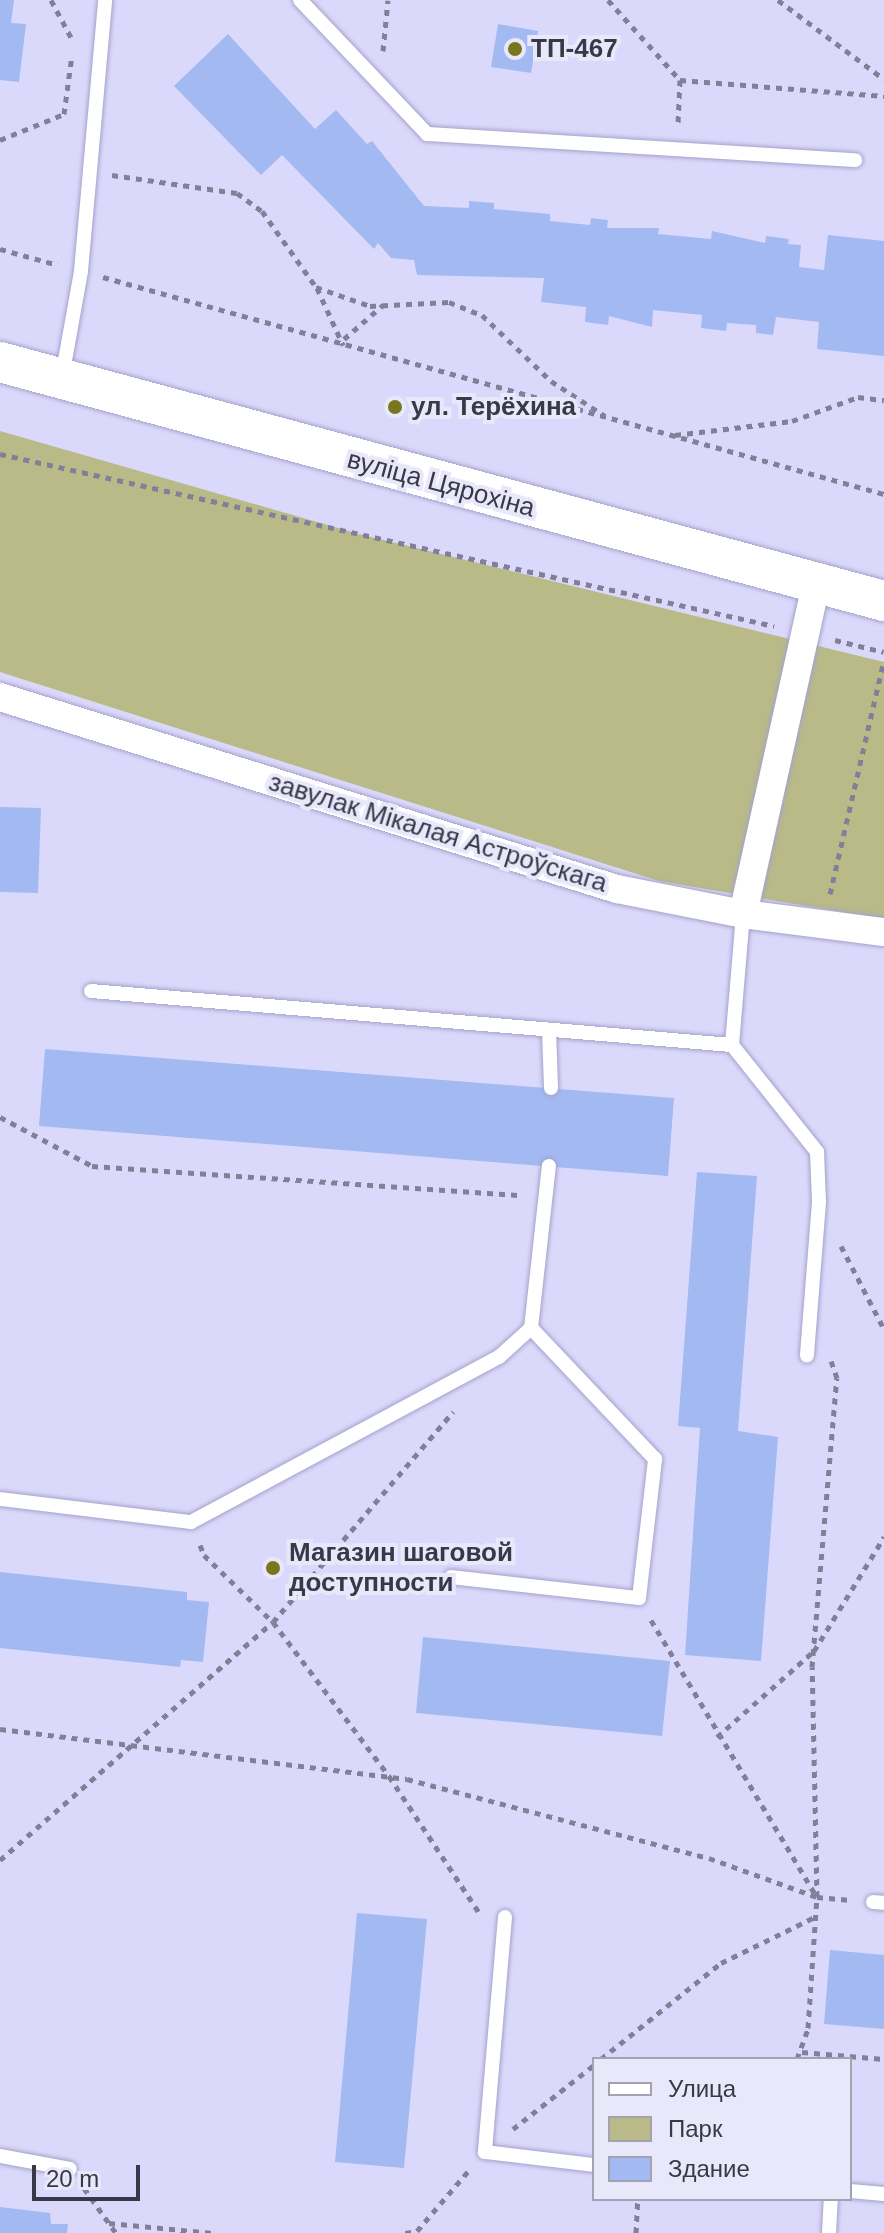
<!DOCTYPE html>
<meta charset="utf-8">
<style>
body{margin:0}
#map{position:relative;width:884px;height:2233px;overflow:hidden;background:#dbd9fb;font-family:Arial,sans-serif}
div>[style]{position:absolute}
.green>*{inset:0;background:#b9ba88}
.building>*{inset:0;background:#a3b9f2}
.path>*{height:5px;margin-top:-2.5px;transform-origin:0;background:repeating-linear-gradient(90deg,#828099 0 6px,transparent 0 12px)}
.roads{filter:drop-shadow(0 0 2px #a5a2cb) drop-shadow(0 0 2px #a5a2cb)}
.lane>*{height:14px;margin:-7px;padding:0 7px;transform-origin:7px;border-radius:7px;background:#fff}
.street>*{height:28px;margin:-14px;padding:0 14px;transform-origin:14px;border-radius:14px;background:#fff}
.secondary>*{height:40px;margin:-20px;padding:0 20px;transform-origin:20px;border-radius:20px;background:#fff}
.dots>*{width:22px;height:22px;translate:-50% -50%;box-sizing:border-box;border:4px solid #e9e8fa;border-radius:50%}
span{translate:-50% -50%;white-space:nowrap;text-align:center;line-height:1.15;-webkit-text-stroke:8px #e9e8fa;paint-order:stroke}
.poi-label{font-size:26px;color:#393849;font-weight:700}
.left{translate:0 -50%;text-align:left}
.street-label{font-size:26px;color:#393849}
.legend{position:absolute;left:592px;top:2057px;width:260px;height:144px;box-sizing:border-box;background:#e9e8fa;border:2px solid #a3a2b3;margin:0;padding:10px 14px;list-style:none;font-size:24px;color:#393849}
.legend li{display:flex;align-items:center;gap:16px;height:40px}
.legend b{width:40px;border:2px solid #a3a2b3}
.scale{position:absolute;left:32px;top:2165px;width:108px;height:36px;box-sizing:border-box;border:4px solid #393849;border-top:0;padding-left:10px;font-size:24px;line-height:28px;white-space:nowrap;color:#393849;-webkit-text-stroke:6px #e9e8fa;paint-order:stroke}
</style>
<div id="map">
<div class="green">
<div style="clip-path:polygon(0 431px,359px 534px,884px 662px,884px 919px,659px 881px,0 672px)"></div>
</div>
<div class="building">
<div style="clip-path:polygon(0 0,14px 0,11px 23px,26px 24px,19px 82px,0 80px)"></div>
<div style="clip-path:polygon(498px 24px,538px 31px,531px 73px,491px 67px)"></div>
<div style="clip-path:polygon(228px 34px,315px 129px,336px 110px,367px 144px,372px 141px,424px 206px,469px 208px,469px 201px,494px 203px,494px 209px,550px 214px,550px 221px,590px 225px,591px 218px,608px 220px,607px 228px,659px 228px,658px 234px,711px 239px,712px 231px,765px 243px,766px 236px,789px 239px,788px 244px,801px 245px,799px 267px,824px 270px,828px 235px,884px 241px,884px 356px,817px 349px,819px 322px,776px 317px,773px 335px,756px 333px,756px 325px,727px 323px,726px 331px,701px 328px,702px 315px,653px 310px,652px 327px,609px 316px,608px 325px,585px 322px,586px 307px,541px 302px,544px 278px,417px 275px,414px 260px,391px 258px,378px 243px,374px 249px,282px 155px,261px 175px,174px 86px)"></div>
<div style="clip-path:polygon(0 807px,41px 808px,38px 893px,0 892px)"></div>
<div style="clip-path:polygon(45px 1049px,674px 1098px,668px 1176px,39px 1126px)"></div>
<div style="clip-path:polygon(697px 1172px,757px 1176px,738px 1431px,778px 1437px,761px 1661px,685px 1655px,700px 1428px,678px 1426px)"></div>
<div style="clip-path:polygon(0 1572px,187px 1592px,187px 1600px,209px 1602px,203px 1662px,181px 1660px,180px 1667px,0 1648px)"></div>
<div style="clip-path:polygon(423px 1637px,670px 1661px,662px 1736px,416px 1713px)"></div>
<div style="clip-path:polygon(357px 1913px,427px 1919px,404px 2168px,335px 2162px)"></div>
<div style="clip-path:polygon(830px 1950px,884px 1955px,884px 2029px,824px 2024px)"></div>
<div style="clip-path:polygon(0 2207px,50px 2213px,51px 2224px,68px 2224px,67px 2233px,0 2233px)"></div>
</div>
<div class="path">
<div style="left:51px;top:0;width:47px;rotate:61.8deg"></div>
<div style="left:608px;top:0;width:108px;rotate:48deg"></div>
<div style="left:680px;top:80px;width:44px;rotate:92.6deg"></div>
<div style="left:778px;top:0;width:132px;rotate:36.7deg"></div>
<div style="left:383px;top:51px;width:51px;rotate:-84.4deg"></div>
<div style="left:680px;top:80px;width:205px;rotate:4.5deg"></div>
<div style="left:0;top:140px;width:69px;rotate:-22.1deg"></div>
<div style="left:64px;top:114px;width:60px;rotate:-82.3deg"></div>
<div style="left:112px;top:175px;width:126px;rotate:8.2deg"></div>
<div style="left:237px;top:193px;width:31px;rotate:36deg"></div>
<div style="left:262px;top:211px;width:93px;rotate:54.6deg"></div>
<div style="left:316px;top:287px;width:57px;rotate:19.4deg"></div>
<div style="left:370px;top:306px;width:79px;rotate:-2.9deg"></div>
<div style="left:449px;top:302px;width:35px;rotate:22deg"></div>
<div style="left:482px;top:315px;width:95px;rotate:43.7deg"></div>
<div style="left:551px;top:381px;width:64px;rotate:32.9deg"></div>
<div style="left:0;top:249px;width:60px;rotate:15.4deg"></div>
<div style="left:103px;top:277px;width:811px;rotate:15.53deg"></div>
<div style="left:317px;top:288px;width:63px;rotate:65.5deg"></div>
<div style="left:344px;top:339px;width:52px;rotate:-41.1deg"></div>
<div style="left:675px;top:435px;width:118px;rotate:-6.8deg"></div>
<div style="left:792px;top:421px;width:70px;rotate:-20deg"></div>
<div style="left:858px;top:397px;width:26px;rotate:7deg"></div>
<div style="left:0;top:454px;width:793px;rotate:12.53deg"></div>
<div style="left:835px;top:640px;width:50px;rotate:13.8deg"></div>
<div style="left:830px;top:894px;width:239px;rotate:-77deg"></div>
<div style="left:0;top:1117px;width:104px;rotate:28deg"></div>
<div style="left:92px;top:1166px;width:429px;rotate:3.9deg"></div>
<div style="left:841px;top:1246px;width:93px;rotate:62.6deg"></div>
<div style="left:200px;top:1545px;width:11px;rotate:68deg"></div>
<div style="left:204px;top:1555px;width:96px;rotate:44.2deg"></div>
<div style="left:273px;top:1622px;width:193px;rotate:53deg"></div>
<div style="left:389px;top:1776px;width:165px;rotate:56.6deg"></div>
<div style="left:651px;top:1620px;width:322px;rotate:59.1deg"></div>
<div style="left:0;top:1729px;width:410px;rotate:7deg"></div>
<div style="left:407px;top:1779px;width:312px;rotate:14.7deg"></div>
<div style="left:709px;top:1858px;width:115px;rotate:19.9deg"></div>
<div style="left:817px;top:1897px;width:34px;rotate:5deg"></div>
<div style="left:717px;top:1737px;width:130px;rotate:-41.6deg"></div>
<div style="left:814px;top:1651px;width:134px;rotate:-58.4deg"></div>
<div style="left:0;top:1860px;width:362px;rotate:-41.1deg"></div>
<div style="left:273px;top:1622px;width:277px;rotate:-49.4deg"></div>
<div style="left:802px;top:2052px;width:82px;rotate:4.9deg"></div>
<div style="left:601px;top:2059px;width:154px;rotate:-38.7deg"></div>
<div style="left:721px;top:1963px;width:105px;rotate:-26.1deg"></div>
<div style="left:797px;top:2059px;width:33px;rotate:-70deg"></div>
<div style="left:808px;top:2028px;width:131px;rotate:-86.1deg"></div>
<div style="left:817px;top:1897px;width:230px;rotate:-91.2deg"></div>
<div style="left:812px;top:1667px;width:290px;rotate:-85.1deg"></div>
<div style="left:837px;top:1378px;width:18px;rotate:-109deg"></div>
<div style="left:513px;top:2129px;width:103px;rotate:-38.3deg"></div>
<div style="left:84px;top:2188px;width:55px;rotate:54.6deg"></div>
<div style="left:109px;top:2223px;width:104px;rotate:5.5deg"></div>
<div style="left:405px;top:2233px;width:12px;rotate:-9deg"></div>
<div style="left:417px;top:2231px;width:83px;rotate:-49.4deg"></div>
<div style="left:636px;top:2233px;width:34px;rotate:-87deg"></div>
</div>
<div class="roads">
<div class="lane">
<div style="left:300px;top:0;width:185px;rotate:46.5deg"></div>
<div style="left:427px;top:134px;width:429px;rotate:3.5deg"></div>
<div style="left:62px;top:377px;width:108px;rotate:-79.8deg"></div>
<div style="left:81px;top:271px;width:272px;rotate:-84.9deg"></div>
<div style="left:743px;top:914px;width:131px;rotate:94.8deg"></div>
<div style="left:732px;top:1045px;width:137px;rotate:51.5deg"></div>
<div style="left:817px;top:1152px;width:50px;rotate:87.7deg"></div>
<div style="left:819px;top:1202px;width:154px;rotate:94.5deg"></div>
<div style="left:91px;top:991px;width:643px;rotate:4.82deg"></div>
<div style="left:549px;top:1030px;width:58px;rotate:88deg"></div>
<div style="left:0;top:1499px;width:192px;rotate:6.9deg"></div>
<div style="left:191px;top:1522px;width:349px;rotate:-28.2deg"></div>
<div style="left:499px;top:1357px;width:43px;rotate:-42.2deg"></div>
<div style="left:531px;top:1328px;width:163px;rotate:-83.7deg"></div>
<div style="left:451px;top:1577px;width:189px;rotate:6.4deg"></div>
<div style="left:639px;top:1598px;width:140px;rotate:-83.4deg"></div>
<div style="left:655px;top:1459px;width:180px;rotate:-133.4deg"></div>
<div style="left:873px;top:1902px;width:11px;rotate:5deg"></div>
<div style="left:505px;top:1917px;width:236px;rotate:94.9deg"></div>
<div style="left:485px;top:2152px;width:110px;rotate:6.8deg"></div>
<div style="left:0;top:2156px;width:71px;rotate:10.5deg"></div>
<div style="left:850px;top:2191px;width:34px;rotate:5deg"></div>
<div style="left:829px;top:2233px;width:34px;rotate:-87deg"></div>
</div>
<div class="street">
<div style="left:0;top:697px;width:646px;rotate:17.29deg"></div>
<div style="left:617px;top:889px;width:128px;rotate:11.2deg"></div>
<div style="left:743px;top:914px;width:142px;rotate:7.3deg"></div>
<div style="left:743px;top:914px;width:336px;rotate:-77.5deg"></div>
</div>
<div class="secondary">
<div style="left:0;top:362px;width:916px;rotate:15.13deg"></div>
</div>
</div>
<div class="dots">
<div style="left:515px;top:49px;background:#79771d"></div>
<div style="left:395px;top:407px;background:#79771d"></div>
<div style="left:273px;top:1568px;background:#79771d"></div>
</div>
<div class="poi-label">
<span class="left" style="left:531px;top:49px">ТП-467</span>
<span class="left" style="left:411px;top:407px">ул. Терёхина</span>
<span class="left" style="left:289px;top:1568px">Магазин шаговой<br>доступности</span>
</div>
<div class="street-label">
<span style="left:441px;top:484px;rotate:15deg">вуліца Цярохіна</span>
<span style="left:438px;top:833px;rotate:17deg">завулак Мікалая Астроўскага</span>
</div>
<ul class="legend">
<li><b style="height:10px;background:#fff"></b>Улица</li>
<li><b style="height:22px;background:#b9ba88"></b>Парк</li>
<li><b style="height:22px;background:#a3b9f2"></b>Здание</li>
</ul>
<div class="scale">20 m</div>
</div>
